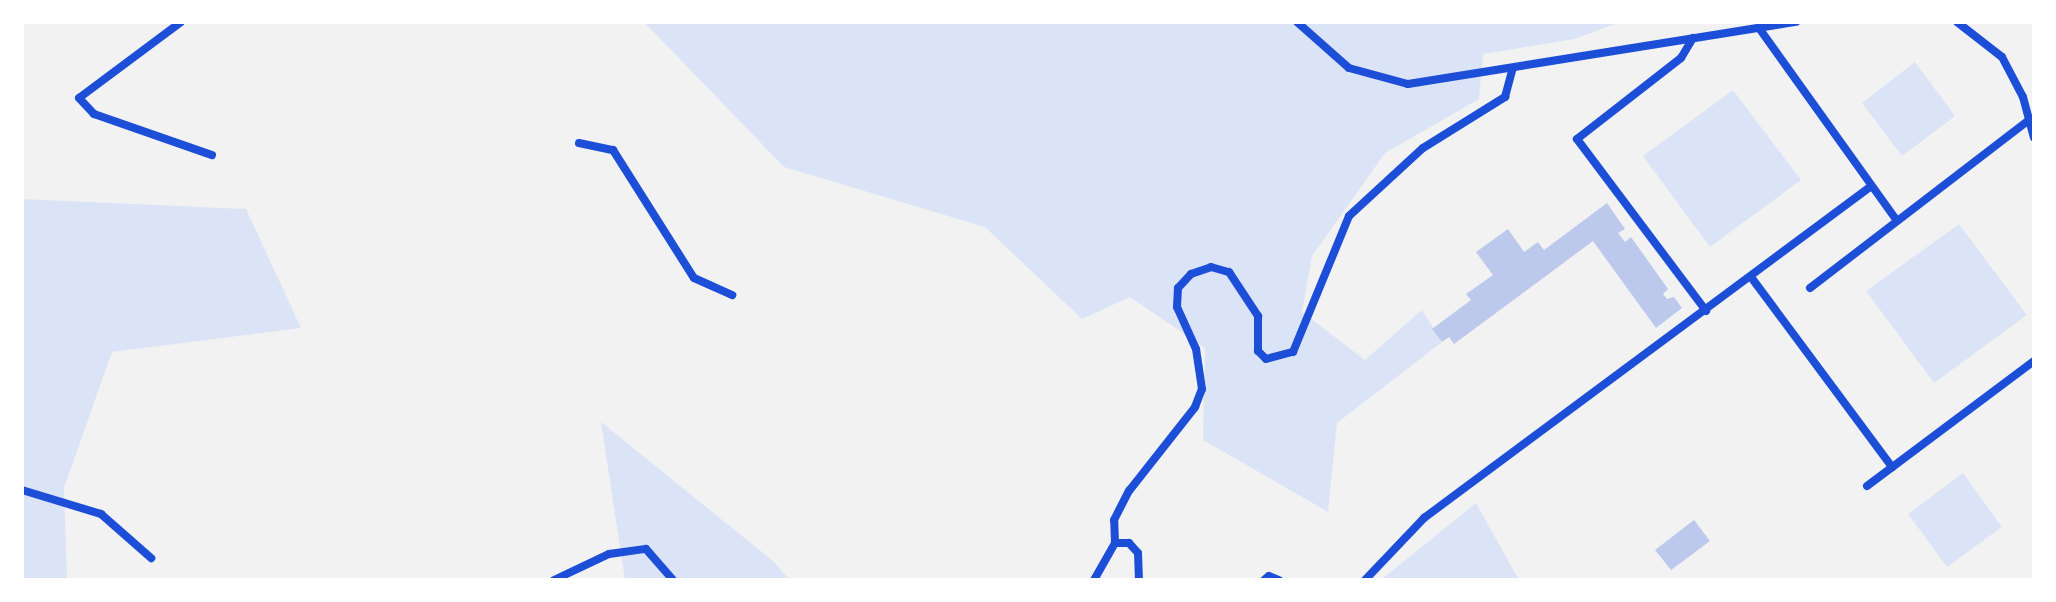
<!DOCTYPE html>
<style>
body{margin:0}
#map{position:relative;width:2056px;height:602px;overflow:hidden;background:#f2f2f2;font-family:"Fira Sans Condensed",sans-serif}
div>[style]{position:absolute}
.green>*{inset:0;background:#dbe4f7}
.building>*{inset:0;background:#bdc9ec}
.minor>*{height:8px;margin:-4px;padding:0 4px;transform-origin:4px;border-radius:4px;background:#1d4ed8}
span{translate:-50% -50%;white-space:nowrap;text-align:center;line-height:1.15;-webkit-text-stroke:7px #fff;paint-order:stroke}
.frame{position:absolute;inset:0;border:24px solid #fff;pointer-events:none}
</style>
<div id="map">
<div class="green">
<div style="clip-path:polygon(644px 22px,1621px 22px,1574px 39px,1483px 54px,1479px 99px,1385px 153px,1312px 256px,1302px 312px,1365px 360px,1422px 310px,1442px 342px,1337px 423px,1328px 512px,1203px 440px,1205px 348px,1130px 297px,1082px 319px,985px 227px,784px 167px)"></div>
<div style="clip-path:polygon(1915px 62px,1955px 116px,1902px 156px,1862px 103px)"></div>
<div style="clip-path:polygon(1733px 90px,1801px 180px,1710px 247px,1643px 156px)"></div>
<div style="clip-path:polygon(22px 199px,246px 209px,301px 328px,112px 352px,64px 488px,67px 580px,22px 580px)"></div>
<div style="clip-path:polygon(1959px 224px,2027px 315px,1934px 383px,1866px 291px)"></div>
<div style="clip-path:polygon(601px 422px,773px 561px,790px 580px,625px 580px)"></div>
<div style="clip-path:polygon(1963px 473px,2002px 527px,1947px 567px,1908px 514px)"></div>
<div style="clip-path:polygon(1476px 503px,1519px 580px,1382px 580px,1382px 579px)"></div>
</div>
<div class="building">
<div style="clip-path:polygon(1607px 203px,1625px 229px,1618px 233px,1625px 242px,1631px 237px,1668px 289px,1663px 294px,1667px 299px,1674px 297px,1682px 308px,1656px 328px,1593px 241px,1454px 344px,1449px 337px,1442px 342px,1432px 329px,1471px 300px,1466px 294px,1493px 275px,1476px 252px,1508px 229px,1524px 252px,1538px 242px,1544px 250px)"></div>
<div style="clip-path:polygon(1694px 520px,1710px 541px,1671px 570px,1655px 550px)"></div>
</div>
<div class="minor">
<div style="left:181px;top:22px;width:127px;rotate:143.3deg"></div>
<div style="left:79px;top:98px;width:22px;rotate:47deg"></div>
<div style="left:94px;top:114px;width:125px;rotate:19.2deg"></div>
<div style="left:1297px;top:22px;width:69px;rotate:41.5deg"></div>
<div style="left:1349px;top:68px;width:61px;rotate:15.2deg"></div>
<div style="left:1408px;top:84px;width:393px;rotate:-9.1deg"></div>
<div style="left:1957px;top:22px;width:57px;rotate:37.9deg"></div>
<div style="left:2002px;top:57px;width:45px;rotate:62.3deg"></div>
<div style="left:2023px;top:97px;width:42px;rotate:75deg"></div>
<div style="left:1759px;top:28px;width:237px;rotate:54.4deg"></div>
<div style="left:1693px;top:38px;width:23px;rotate:121deg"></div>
<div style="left:1681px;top:58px;width:132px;rotate:142.1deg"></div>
<div style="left:1577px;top:139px;width:215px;rotate:53.1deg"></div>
<div style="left:579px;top:143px;width:35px;rotate:12deg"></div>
<div style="left:613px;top:150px;width:151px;rotate:57.7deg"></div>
<div style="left:694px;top:278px;width:42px;rotate:24.1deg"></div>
<div style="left:1751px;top:277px;width:237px;rotate:53.4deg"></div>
<div style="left:1810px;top:288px;width:277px;rotate:-37.5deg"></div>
<div style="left:1867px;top:486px;width:209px;rotate:-36.8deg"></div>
<div style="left:22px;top:490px;width:83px;rotate:16.9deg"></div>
<div style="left:101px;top:514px;width:67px;rotate:41.3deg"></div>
<div style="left:1115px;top:543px;width:23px;rotate:-92deg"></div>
<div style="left:1114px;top:520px;width:33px;rotate:-63deg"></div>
<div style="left:1129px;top:491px;width:107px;rotate:-51.8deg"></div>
<div style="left:1195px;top:407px;width:19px;rotate:-69deg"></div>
<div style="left:1202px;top:389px;width:40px;rotate:-98.5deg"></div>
<div style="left:1196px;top:349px;width:46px;rotate:-114.3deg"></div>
<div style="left:1177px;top:307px;width:19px;rotate:-87deg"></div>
<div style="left:1178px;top:288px;width:19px;rotate:-47deg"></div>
<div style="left:1191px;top:274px;width:21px;rotate:-19deg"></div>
<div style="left:1211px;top:267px;width:19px;rotate:16deg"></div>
<div style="left:1229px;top:272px;width:53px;rotate:56.6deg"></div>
<div style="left:1258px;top:316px;width:35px;rotate:90deg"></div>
<div style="left:1258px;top:351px;width:11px;rotate:45deg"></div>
<div style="left:1266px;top:359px;width:28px;rotate:-15deg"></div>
<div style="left:1293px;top:352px;width:147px;rotate:-67.6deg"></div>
<div style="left:1349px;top:216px;width:100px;rotate:-42.6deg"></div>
<div style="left:1423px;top:148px;width:97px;rotate:-31.9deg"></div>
<div style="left:1505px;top:97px;width:30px;rotate:-75deg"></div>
<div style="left:554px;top:580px;width:61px;rotate:-25.3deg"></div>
<div style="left:609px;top:554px;width:37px;rotate:-8deg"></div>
<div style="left:646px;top:549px;width:41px;rotate:48.9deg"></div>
<div style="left:1094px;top:580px;width:43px;rotate:-60.4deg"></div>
<div style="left:1115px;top:543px;width:14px"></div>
<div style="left:1129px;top:543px;width:13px;rotate:48deg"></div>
<div style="left:1138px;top:553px;width:27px;rotate:88deg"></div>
<div style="left:1264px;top:580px;width:6px;rotate:-39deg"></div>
<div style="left:1269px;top:576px;width:11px;rotate:22deg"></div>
<div style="left:1365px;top:580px;width:86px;rotate:-46.4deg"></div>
<div style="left:1424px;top:518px;width:555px;rotate:-36.58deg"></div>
</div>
<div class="frame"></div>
</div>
